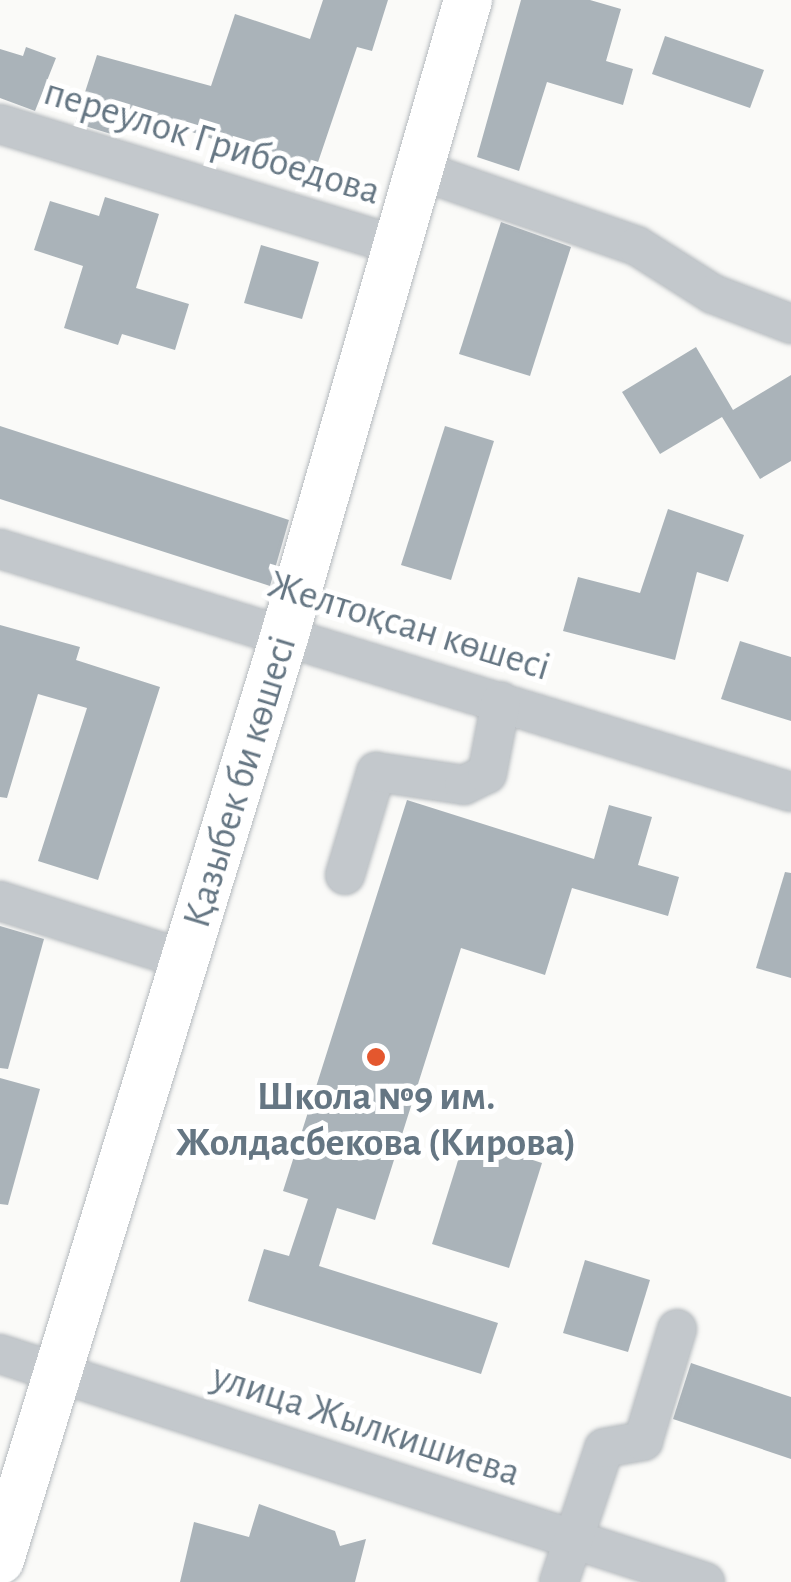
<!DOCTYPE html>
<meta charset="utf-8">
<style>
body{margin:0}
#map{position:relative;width:791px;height:1582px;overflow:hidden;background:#fafaf8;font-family:"Alegreya Sans",sans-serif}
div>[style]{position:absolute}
.building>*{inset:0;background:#aab3b9}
.roads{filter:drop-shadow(0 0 2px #b5babe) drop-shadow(0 0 2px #b5babe)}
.minor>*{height:38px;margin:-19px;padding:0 19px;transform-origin:19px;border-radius:19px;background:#c3c8cc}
.major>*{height:48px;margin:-24px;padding:0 24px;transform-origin:24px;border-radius:24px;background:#fff}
.dots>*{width:28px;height:28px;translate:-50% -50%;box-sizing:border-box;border:5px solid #fff;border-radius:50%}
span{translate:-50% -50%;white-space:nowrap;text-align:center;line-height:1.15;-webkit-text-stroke:10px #fff;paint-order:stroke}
.street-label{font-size:40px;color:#657683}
.poi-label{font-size:40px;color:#657683;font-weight:700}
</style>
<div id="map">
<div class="building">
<div style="clip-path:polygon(323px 0,388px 0,372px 51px,357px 47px,314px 174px,119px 107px,111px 134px,75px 123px,97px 55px,211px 86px,235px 14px,310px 39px)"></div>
<div style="clip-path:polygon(521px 0,590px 0,621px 9px,606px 61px,633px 69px,623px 105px,547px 82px,519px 171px,477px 157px)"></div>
<div style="clip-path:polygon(665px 36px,764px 70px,750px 108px,652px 74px)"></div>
<div style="clip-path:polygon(26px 47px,56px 58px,35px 111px,0 98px,0 49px,23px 56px)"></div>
<div style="clip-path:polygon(105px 197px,159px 214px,136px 288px,189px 304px,175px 350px,122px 334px,118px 345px,64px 328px,83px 266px,34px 250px,50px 201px,99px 216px)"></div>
<div style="clip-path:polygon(501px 222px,571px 247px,530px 376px,459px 354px)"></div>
<div style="clip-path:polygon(261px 245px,319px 262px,302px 319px,244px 303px)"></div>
<div style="clip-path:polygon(696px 347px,733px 410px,791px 375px,791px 461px,760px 479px,722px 417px,660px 454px,622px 392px)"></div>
<div style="clip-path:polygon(0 426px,289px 520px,270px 586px,0 499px)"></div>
<div style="clip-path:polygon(445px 426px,494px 441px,451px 580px,401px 565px)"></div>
<div style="clip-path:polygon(668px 509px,744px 535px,728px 582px,697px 572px,675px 660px,563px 631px,578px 577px,640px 593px)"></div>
<div style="clip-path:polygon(0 625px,80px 647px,76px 660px,160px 687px,98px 880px,38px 861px,87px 708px,38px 694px,7px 798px,0 797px)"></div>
<div style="clip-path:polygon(740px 641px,791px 657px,791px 721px,721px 699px)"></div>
<div style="clip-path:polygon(407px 800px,594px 859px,609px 805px,652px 817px,638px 865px,679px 877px,668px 916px,572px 888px,545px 975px,461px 948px,375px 1220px,337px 1208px,319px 1266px,498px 1323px,481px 1374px,248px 1301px,264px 1249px,289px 1256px,308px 1199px,283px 1191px)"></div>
<div style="clip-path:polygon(785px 872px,791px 873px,791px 978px,756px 968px)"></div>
<div style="clip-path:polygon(0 926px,44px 939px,8px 1069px,0 1068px)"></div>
<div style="clip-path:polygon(0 1078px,40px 1089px,8px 1205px,0 1204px)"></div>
<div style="clip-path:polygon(465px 1138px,542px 1163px,509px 1268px,432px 1244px)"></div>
<div style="clip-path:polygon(585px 1260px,650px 1280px,628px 1352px,563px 1333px)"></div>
<div style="clip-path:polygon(691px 1363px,791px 1397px,791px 1459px,673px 1419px)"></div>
<div style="clip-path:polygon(259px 1504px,335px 1531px,340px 1546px,366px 1539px,355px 1582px,180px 1582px,194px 1522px,249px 1537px)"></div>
</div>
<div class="roads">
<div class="minor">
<div style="left:0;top:124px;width:415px;rotate:17deg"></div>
<div style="left:419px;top:170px;width:231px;rotate:19.2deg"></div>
<div style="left:637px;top:246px;width:90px;rotate:32.3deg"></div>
<div style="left:713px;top:294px;width:84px;rotate:21deg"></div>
<div style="left:0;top:549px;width:827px;rotate:17.08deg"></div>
<div style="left:345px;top:875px;width:108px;rotate:-73.2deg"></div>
<div style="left:376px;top:772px;width:89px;rotate:8.4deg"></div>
<div style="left:464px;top:785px;width:25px;rotate:-26deg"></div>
<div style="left:487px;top:774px;width:74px;rotate:-79.1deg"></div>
<div style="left:0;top:901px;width:195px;rotate:17.6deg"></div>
<div style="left:0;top:1354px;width:741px;rotate:17.92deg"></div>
<div style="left:559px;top:1582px;width:141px;rotate:-71.4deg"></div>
<div style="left:604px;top:1448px;width:40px;rotate:-10deg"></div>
<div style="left:643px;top:1441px;width:117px;rotate:-73.1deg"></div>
</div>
<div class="major">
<div style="left:0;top:1560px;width:969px;rotate:-72.89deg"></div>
<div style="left:285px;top:634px;width:660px;rotate:-73.9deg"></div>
</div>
</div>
<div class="dots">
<div style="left:376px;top:1057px;background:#e4572e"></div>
</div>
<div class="street-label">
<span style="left:212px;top:142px;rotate:17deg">переулок Грибоедова</span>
<span style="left:409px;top:626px;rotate:17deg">Желтоқсан көшесі</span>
<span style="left:240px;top:782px;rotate:-73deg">Қазыбек би көшесі</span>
<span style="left:366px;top:1425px;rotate:18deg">улица Жылкишиева</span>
</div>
<div class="poi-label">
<span style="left:376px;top:1120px">Школа №9 им.<br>Жолдасбекова (Кирова)</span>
</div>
</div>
